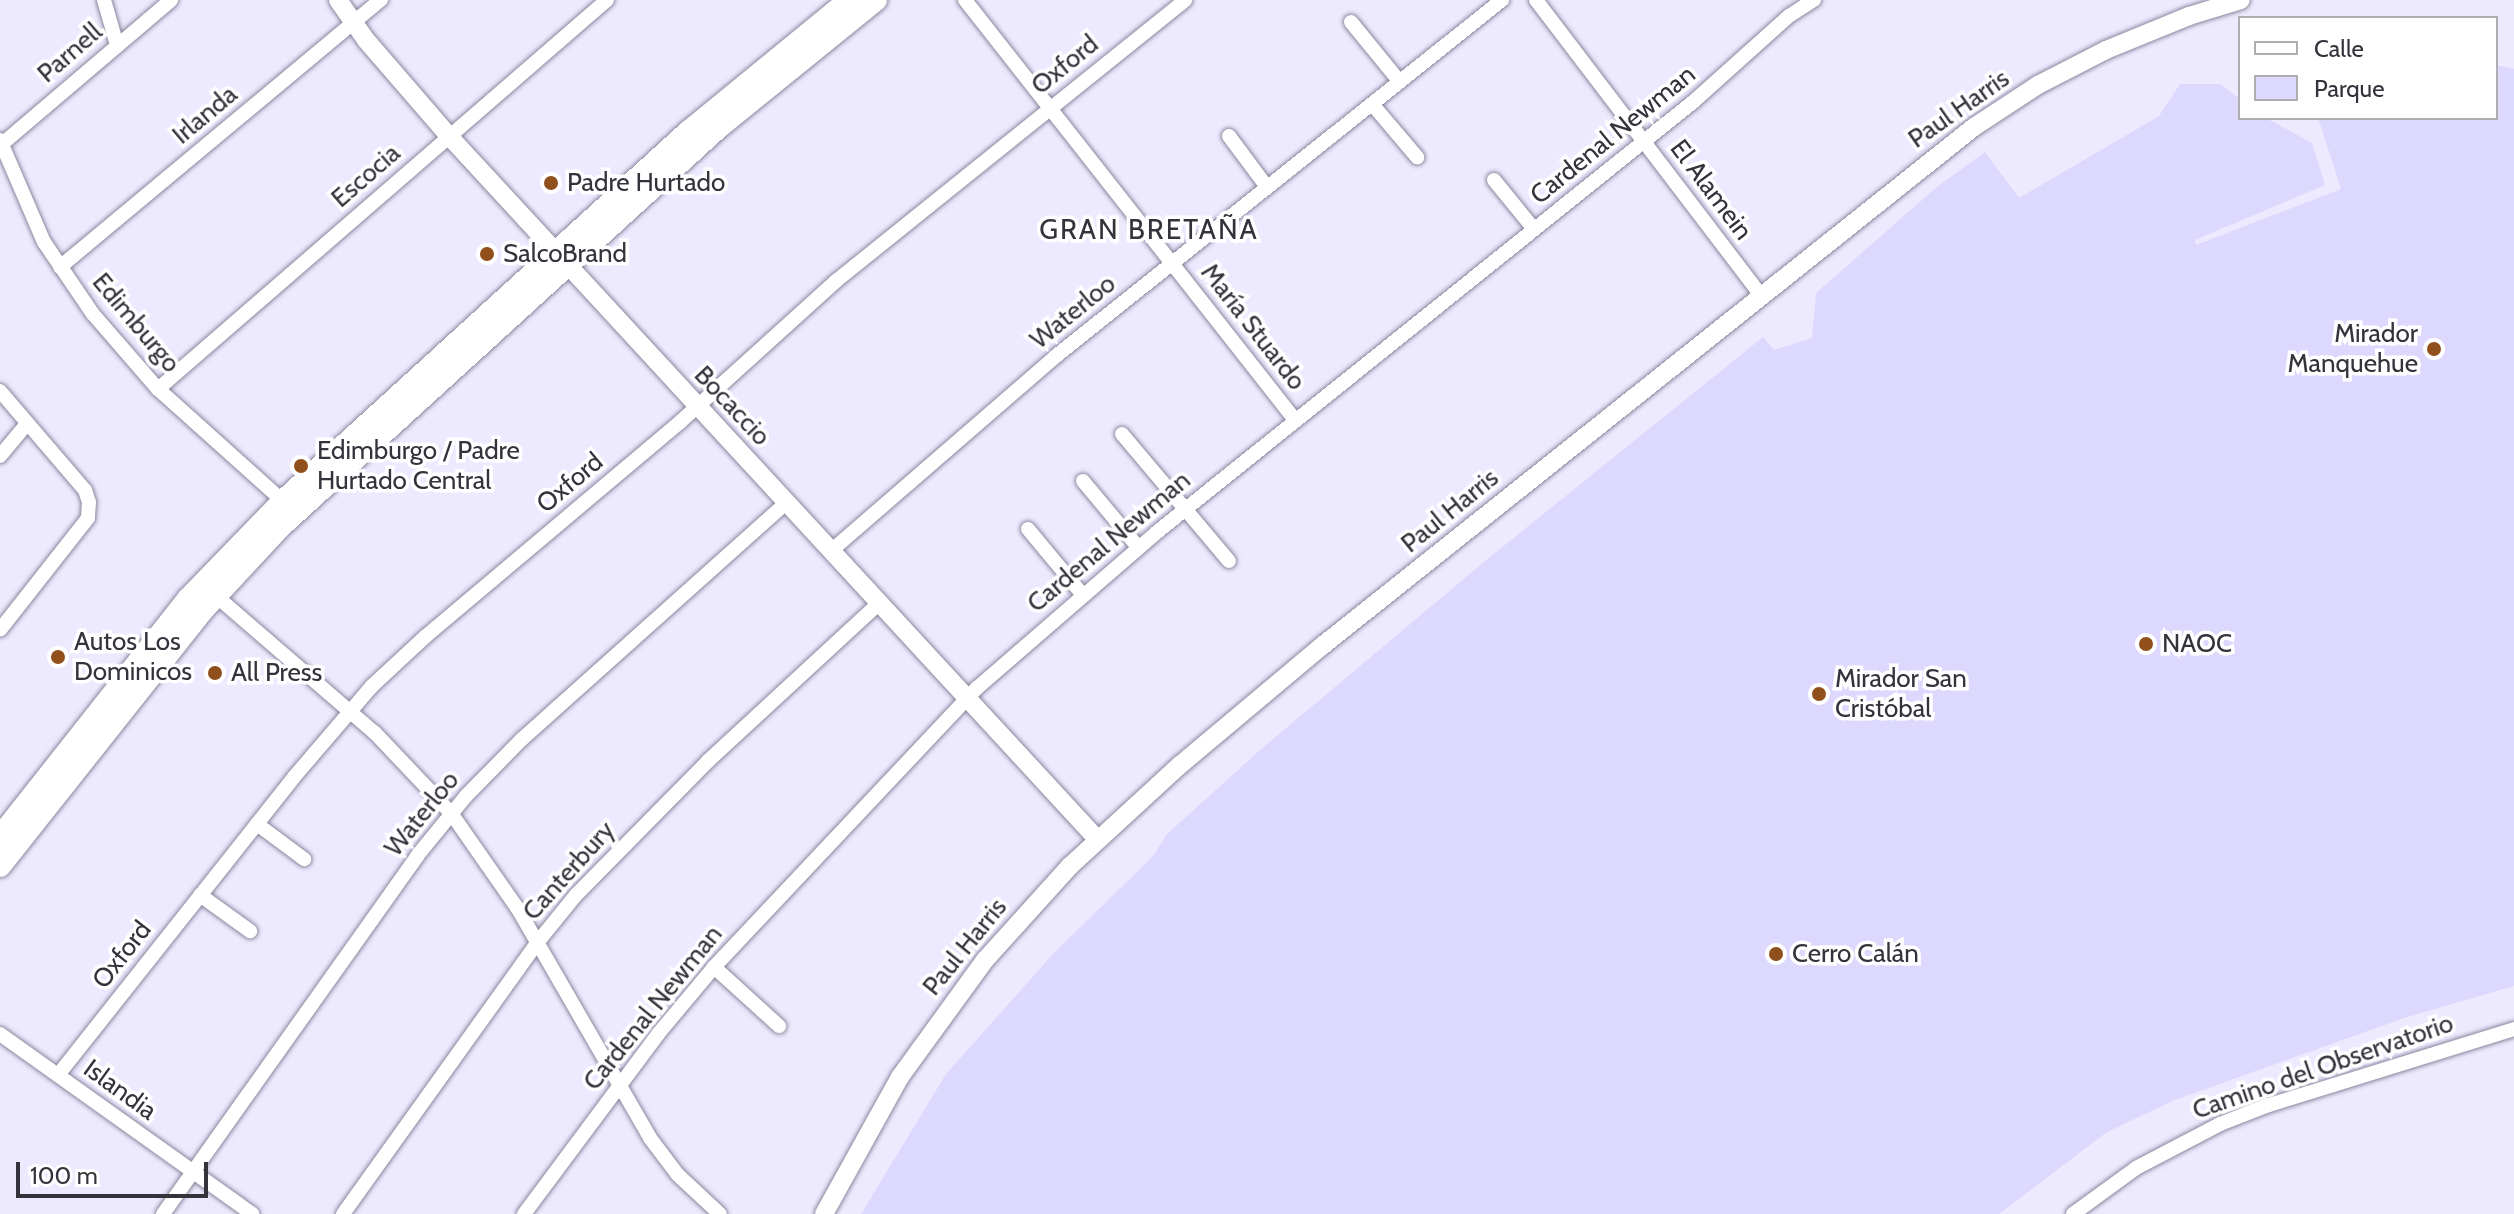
<!DOCTYPE html>
<meta charset="utf-8">
<style>
body{margin:0}
#map{position:relative;width:2514px;height:1214px;overflow:hidden;background:#edeaff;font-family:Cabin,sans-serif}
div>[style]{position:absolute}
.green>*{inset:0;background:#ddd8fe}
.roads{filter:drop-shadow(0 0 2px #8a879e) drop-shadow(0 0 2px #8a879e)}
.minor>*{height:14px;margin:-7px;padding:0 7px;transform-origin:7px;border-radius:7px;background:#fff}
.tertiary>*{height:18px;margin:-9px;padding:0 9px;transform-origin:9px;border-radius:9px;background:#fff}
.primary>*{height:22px;margin:-11px;padding:0 11px;transform-origin:11px;border-radius:11px;background:#fff}
.dots>*{width:22px;height:22px;translate:-50% -50%;box-sizing:border-box;border:4px solid #fff;border-radius:50%}
span{translate:-50% -50%;white-space:nowrap;text-align:center;line-height:1.15;-webkit-text-stroke:7px #fff;paint-order:stroke}
.street-label{font-size:26px;color:#34333c}
.poi-label{font-size:26px;color:#34333c}
.left{translate:0 -50%;text-align:left}
.right{translate:-100% -50%;text-align:right}
.neighbourhood-label{font-size:28px;color:#34333c;letter-spacing:2px}
.legend{position:absolute;left:2238px;top:16px;width:260px;height:104px;box-sizing:border-box;background:#fff;border:2px solid #aeadb1;margin:0;padding:10px 14px;list-style:none;font-size:24px;color:#34333c}
.legend li{display:flex;align-items:center;gap:16px;height:40px}
.legend b{width:40px;border:2px solid #aeadb1}
.scale{position:absolute;left:16px;top:1162px;width:192px;height:36px;box-sizing:border-box;border:4px solid #34333c;border-top:0;padding-left:10px;font-size:24px;line-height:28px;white-space:nowrap;color:#34333c;-webkit-text-stroke:6px #fff;paint-order:stroke}
</style>
<div id="map">
<div class="green">
<div style="clip-path:polygon(2496px 65px,2514px 69px,2514px 986px,2407px 1017px,2175px 1100px,2107px 1132px,1999px 1214px,861px 1214px,946px 1074px,1054px 953px,1153px 856px,1167px 834px,1260px 750px,1490px 557px,1763px 337px,1774px 350px,1812px 338px,1816px 293px,1938px 186px,1985px 152px,2019px 198px,2159px 116px,2180px 84px,2220px 84px,2240px 99px,2240px 118px,2266px 118px,2312px 143px,2325px 185px,2195px 240px,2196px 245px,2341px 189px,2318px 118px,2496px 118px)"></div>
</div>
<div class="roads">
<div class="minor">
<div style="left:104px;top:0;width:47px;rotate:73.9deg"></div>
<div style="left:965px;top:0;width:534px;rotate:51.84deg"></div>
<div style="left:1536px;top:0;width:371px;rotate:52.7deg"></div>
<div style="left:1351px;top:22px;width:77px;rotate:50.8deg"></div>
<div style="left:1372px;top:104px;width:70px;rotate:49.7deg"></div>
<div style="left:1229px;top:136px;width:64px;rotate:53.3deg"></div>
<div style="left:0;top:140px;width:111px;rotate:66.7deg"></div>
<div style="left:44px;top:242px;width:87px;rotate:55.8deg"></div>
<div style="left:93px;top:314px;width:99px;rotate:49.1deg"></div>
<div style="left:158px;top:389px;width:168px;rotate:41.9deg"></div>
<div style="left:2px;top:144px;width:222px;rotate:-40.4deg"></div>
<div style="left:1494px;top:180px;width:63px;rotate:50.8deg"></div>
<div style="left:60px;top:267px;width:418px;rotate:-39.8deg"></div>
<div style="left:158px;top:389px;width:594px;rotate:-40.9deg"></div>
<div style="left:0;top:391px;width:130px;rotate:49.4deg"></div>
<div style="left:85px;top:490px;width:13px;rotate:72deg"></div>
<div style="left:89px;top:502px;width:16px;rotate:94deg"></div>
<div style="left:88px;top:518px;width:142px;rotate:128.2deg"></div>
<div style="left:1122px;top:434px;width:166px;rotate:49.9deg"></div>
<div style="left:0;top:456px;width:40px;rotate:-50deg"></div>
<div style="left:1083px;top:481px;width:86px;rotate:50.2deg"></div>
<div style="left:1028px;top:529px;width:85px;rotate:50.3deg"></div>
<div style="left:831px;top:551px;width:298px;rotate:-40.9deg"></div>
<div style="left:1056px;top:356px;width:571px;rotate:-38.6deg"></div>
<div style="left:215px;top:595px;width:211px;rotate:40.8deg"></div>
<div style="left:375px;top:733px;width:110px;rotate:46.5deg"></div>
<div style="left:451px;top:813px;width:117px;rotate:55.1deg"></div>
<div style="left:518px;top:909px;width:264px;rotate:60deg"></div>
<div style="left:650px;top:1138px;width:46px;rotate:52.9deg"></div>
<div style="left:678px;top:1175px;width:57px;rotate:42.9deg"></div>
<div style="left:257px;top:824px;width:59px;rotate:36.7deg"></div>
<div style="left:200px;top:895px;width:62px;rotate:35.8deg"></div>
<div style="left:714px;top:967px;width:88px;rotate:42.2deg"></div>
<div style="left:0;top:1034px;width:310px;rotate:35.5deg"></div>
<div style="left:58px;top:1075px;width:380px;rotate:-51.6deg"></div>
<div style="left:294px;top:777px;width:120px;rotate:-49.4deg"></div>
<div style="left:372px;top:686px;width:74px;rotate:-42.8deg"></div>
<div style="left:426px;top:636px;width:332px;rotate:-40.1deg"></div>
<div style="left:680px;top:422px;width:210px;rotate:-42.1deg"></div>
<div style="left:836px;top:281px;width:448px;rotate:-38.8deg"></div>
<div style="left:163px;top:1214px;width:439px;rotate:-54.6deg"></div>
<div style="left:417px;top:856px;width:77px;rotate:-50.8deg"></div>
<div style="left:466px;top:796px;width:80px;rotate:-45.5deg"></div>
<div style="left:522px;top:739px;width:354px;rotate:-41.8deg"></div>
<div style="left:343px;top:1214px;width:333px;rotate:-54.4deg"></div>
<div style="left:537px;top:943px;width:62px;rotate:-50.9deg"></div>
<div style="left:576px;top:895px;width:188px;rotate:-45.4deg"></div>
<div style="left:708px;top:761px;width:233px;rotate:-42.7deg"></div>
<div style="left:524px;top:1214px;width:224px;rotate:-53.3deg"></div>
<div style="left:658px;top:1034px;width:87px;rotate:-50.1deg"></div>
<div style="left:714px;top:967px;width:383px;rotate:-46.7deg"></div>
<div style="left:977px;top:688px;width:238px;rotate:-40.9deg"></div>
<div style="left:1157px;top:532px;width:687px;rotate:-38.74deg"></div>
<div style="left:1693px;top:102px;width:129px;rotate:-41.9deg"></div>
<div style="left:1789px;top:16px;width:30px;rotate:-33deg"></div>
<div style="left:2073px;top:1214px;width:78px;rotate:-36.1deg"></div>
<div style="left:2136px;top:1168px;width:95px;rotate:-27.6deg"></div>
<div style="left:2220px;top:1124px;width:53px;rotate:-21.2deg"></div>
<div style="left:2269px;top:1105px;width:257px;rotate:-17.2deg"></div>
</div>
<div class="tertiary">
<div style="left:338px;top:0;width:49px;rotate:55deg"></div>
<div style="left:366px;top:40px;width:127px;rotate:49.2deg"></div>
<div style="left:449px;top:136px;width:956px;rotate:47.33deg"></div>
<div style="left:824px;top:1214px;width:157px;rotate:-61deg"></div>
<div style="left:900px;top:1077px;width:145px;rotate:-54deg"></div>
<div style="left:985px;top:960px;width:127px;rotate:-47.9deg"></div>
<div style="left:1070px;top:866px;width:149px;rotate:-42.6deg"></div>
<div style="left:1180px;top:765px;width:185px;rotate:-40deg"></div>
<div style="left:1322px;top:646px;width:833px;rotate:-38.52deg"></div>
<div style="left:1974px;top:127px;width:77px;rotate:-33.3deg"></div>
<div style="left:2038px;top:85px;width:76px;rotate:-27.2deg"></div>
<div style="left:2106px;top:50px;width:90px;rotate:-22.3deg"></div>
<div style="left:2189px;top:16px;width:54px;rotate:-17.1deg"></div>
</div>
<div class="primary">
<div style="left:0;top:837px;width:303px;rotate:-51.7deg"></div>
<div style="left:188px;top:599px;width:136px;rotate:-45.9deg"></div>
<div style="left:283px;top:501px;width:548px;rotate:-42.34deg"></div>
<div style="left:688px;top:132px;width:208px;rotate:-39.3deg"></div>
<div style="left:0;top:866px;width:325px;rotate:-51.6deg"></div>
<div style="left:202px;top:611px;width:115px;rotate:-47.1deg"></div>
<div style="left:280px;top:527px;width:594px;rotate:-42.34deg"></div>
<div style="left:719px;top:127px;width:202px;rotate:-39deg"></div>
</div>
</div>
<div class="dots">
<div style="left:551px;top:183px;background:#914f1c"></div>
<div style="left:487px;top:254px;background:#914f1c"></div>
<div style="left:2434px;top:349px;background:#914f1c"></div>
<div style="left:301px;top:466px;background:#914f1c"></div>
<div style="left:2146px;top:644px;background:#914f1c"></div>
<div style="left:58px;top:657px;background:#914f1c"></div>
<div style="left:215px;top:673px;background:#914f1c"></div>
<div style="left:1819px;top:694px;background:#914f1c"></div>
<div style="left:1776px;top:954px;background:#914f1c"></div>
</div>
<div class="street-label">
<span style="left:70px;top:53px;rotate:-41deg">Parnell</span>
<span style="left:1065px;top:65px;rotate:-39deg">Oxford</span>
<span style="left:1959px;top:109px;rotate:-35deg">Paul Harris</span>
<span style="left:205px;top:115px;rotate:-40deg">Irlanda</span>
<span style="left:1613px;top:135px;rotate:-39deg">Cardenal Newman</span>
<span style="left:366px;top:176px;rotate:-41deg">Escocia</span>
<span style="left:1711px;top:190px;rotate:53deg">El Alamein</span>
<span style="left:1073px;top:312px;rotate:-39deg">Waterloo</span>
<span style="left:136px;top:323px;rotate:50deg">Edimburgo</span>
<span style="left:1253px;top:327px;rotate:52deg">María Stuardo</span>
<span style="left:732px;top:406px;rotate:47deg">Bocaccio</span>
<span style="left:570px;top:483px;rotate:-40deg">Oxford</span>
<span style="left:1450px;top:511px;rotate:-39deg">Paul Harris</span>
<span style="left:1109px;top:542px;rotate:-40deg">Cardenal Newman</span>
<span style="left:422px;top:814px;rotate:-51deg">Waterloo</span>
<span style="left:569px;top:871px;rotate:-48deg">Canterbury</span>
<span style="left:965px;top:947px;rotate:-51deg">Paul Harris</span>
<span style="left:122px;top:955px;rotate:-52deg">Oxford</span>
<span style="left:653px;top:1008px;rotate:-51deg">Cardenal Newman</span>
<span style="left:2323px;top:1067px;rotate:-19deg">Camino del Observatorio</span>
<span style="left:120px;top:1090px;rotate:36deg">Islandia</span>
</div>
<div class="poi-label">
<span class="left" style="left:567px;top:183px">Padre Hurtado</span>
<span class="left" style="left:503px;top:254px">SalcoBrand</span>
<span class="right" style="left:2418px;top:349px">Mirador<br>Manquehue</span>
<span class="left" style="left:317px;top:466px">Edimburgo / Padre<br>Hurtado Central</span>
<span class="left" style="left:74px;top:657px">Autos Los<br>Dominicos</span>
<span class="left" style="left:2162px;top:644px">NAOC</span>
<span class="left" style="left:231px;top:673px">All Press</span>
<span class="left" style="left:1835px;top:694px">Mirador San<br>Cristóbal</span>
<span class="left" style="left:1792px;top:954px">Cerro Calán</span>
</div>
<div class="neighbourhood-label">
<span style="left:1149px;top:229px">GRAN BRETAÑA</span>
</div>
<ul class="legend">
<li><b style="height:10px;background:#fff"></b>Calle</li>
<li><b style="height:22px;background:#ddd8fe"></b>Parque</li>
</ul>
<div class="scale">100 m</div>
</div>
